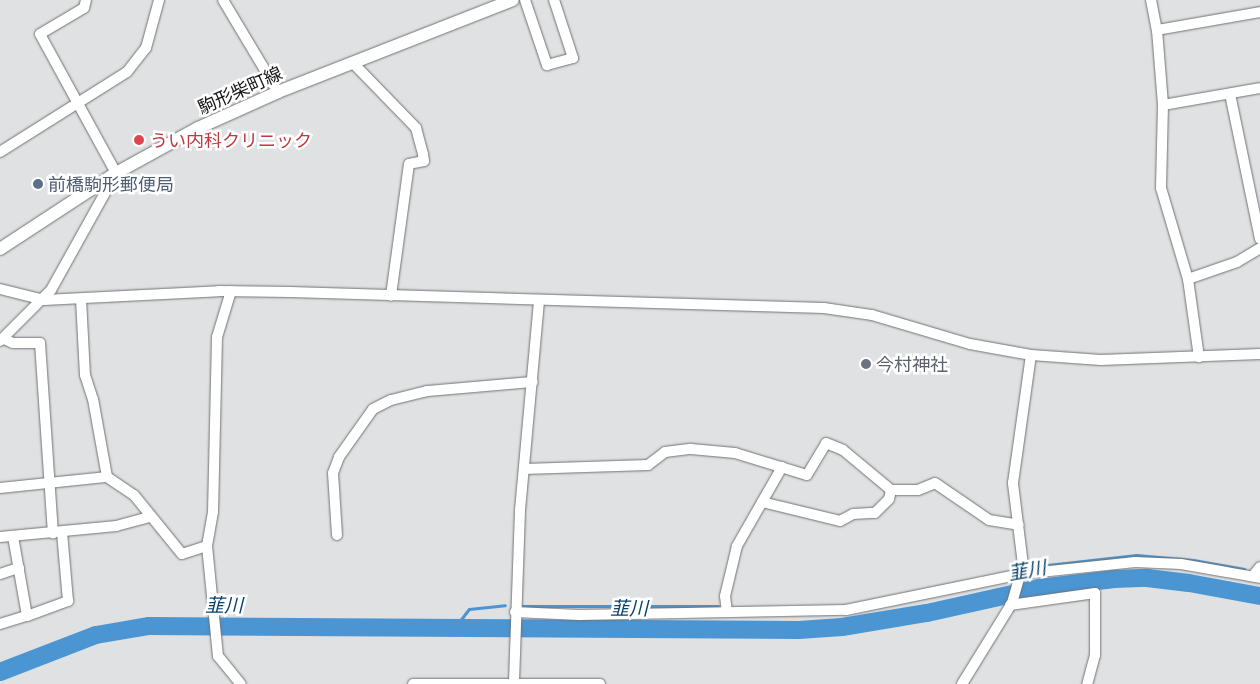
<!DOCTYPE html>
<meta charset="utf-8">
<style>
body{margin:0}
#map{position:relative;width:1260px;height:684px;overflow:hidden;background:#dfe1e3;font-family:"PT Serif","Noto Sans JP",serif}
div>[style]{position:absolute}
.stream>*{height:3px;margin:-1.5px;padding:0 1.5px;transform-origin:1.5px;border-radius:1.5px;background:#4b95d3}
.river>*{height:18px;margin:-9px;padding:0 9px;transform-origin:9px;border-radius:9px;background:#4b95d3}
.roads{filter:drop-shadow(0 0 1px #707274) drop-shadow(0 0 1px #707274)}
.minor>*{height:10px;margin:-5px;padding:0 5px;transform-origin:5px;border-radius:5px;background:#fff}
.major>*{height:12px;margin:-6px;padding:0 6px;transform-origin:6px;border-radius:6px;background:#fff}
.dots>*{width:14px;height:14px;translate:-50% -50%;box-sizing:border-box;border:2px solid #fff;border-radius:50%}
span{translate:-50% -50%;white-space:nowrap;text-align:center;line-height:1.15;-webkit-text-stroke:5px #fff;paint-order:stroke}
.street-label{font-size:18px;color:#141415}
.health-label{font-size:18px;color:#be3a42}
.left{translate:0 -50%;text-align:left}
.service-label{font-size:18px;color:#4e5e75}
.worship-label{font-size:18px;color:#5b616d}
.water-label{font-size:19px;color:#07416a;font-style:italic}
</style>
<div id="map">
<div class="stream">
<div style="left:1039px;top:566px;width:98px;rotate:-6.5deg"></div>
<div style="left:1136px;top:555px;width:57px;rotate:5deg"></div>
<div style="left:1193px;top:560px;width:52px;rotate:10deg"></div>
<div style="left:523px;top:606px;width:195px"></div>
<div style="left:456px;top:626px;width:21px;rotate:-53deg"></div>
<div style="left:469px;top:609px;width:36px;rotate:-6deg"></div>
</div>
<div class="river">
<div style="left:0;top:672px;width:103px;rotate:-21.1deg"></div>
<div style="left:96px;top:635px;width:54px;rotate:-9.6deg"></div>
<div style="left:149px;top:626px;width:650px;rotate:0.35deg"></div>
<div style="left:799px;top:630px;width:43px;rotate:-4deg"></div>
<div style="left:842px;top:627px;width:86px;rotate:-9.4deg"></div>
<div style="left:927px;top:613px;width:115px;rotate:-12.6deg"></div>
<div style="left:1039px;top:588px;width:76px;rotate:-6.8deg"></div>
<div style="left:1114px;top:579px;width:33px;rotate:-2deg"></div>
<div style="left:1147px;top:578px;width:42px;rotate:6.8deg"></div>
<div style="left:1189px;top:583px;width:72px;rotate:10.4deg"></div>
</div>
<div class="roads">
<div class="minor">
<div style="left:223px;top:0;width:107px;rotate:59.1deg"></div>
<div style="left:525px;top:0;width:69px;rotate:71.3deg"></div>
<div style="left:547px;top:65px;width:27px;rotate:-15deg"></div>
<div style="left:573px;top:58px;width:61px;rotate:-108.1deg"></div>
<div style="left:1151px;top:0;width:31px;rotate:79deg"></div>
<div style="left:1157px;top:30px;width:75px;rotate:85.4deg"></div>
<div style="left:1163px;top:105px;width:83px;rotate:91.4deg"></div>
<div style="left:1161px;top:188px;width:95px;rotate:73.5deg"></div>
<div style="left:1188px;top:279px;width:79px;rotate:82deg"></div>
<div style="left:1157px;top:30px;width:105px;rotate:-9.9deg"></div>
<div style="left:353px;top:63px;width:91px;rotate:45.9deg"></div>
<div style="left:416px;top:128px;width:27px;rotate:75deg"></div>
<div style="left:423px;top:154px;width:7px;rotate:82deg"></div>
<div style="left:424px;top:161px;width:15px;rotate:169deg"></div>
<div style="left:409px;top:164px;width:133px;rotate:97.8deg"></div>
<div style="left:1230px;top:94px;width:148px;rotate:78.3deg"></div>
<div style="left:1163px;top:105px;width:98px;rotate:-9.9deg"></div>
<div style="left:0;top:152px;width:150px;rotate:-32.2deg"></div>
<div style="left:127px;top:72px;width:31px;rotate:-52deg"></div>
<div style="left:146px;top:48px;width:50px;rotate:-74.8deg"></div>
<div style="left:1188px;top:279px;width:52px;rotate:-19.1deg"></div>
<div style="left:1237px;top:262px;width:27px;rotate:-31deg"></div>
<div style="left:0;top:289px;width:45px;rotate:14deg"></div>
<div style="left:44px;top:300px;width:175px;rotate:-2.9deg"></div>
<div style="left:219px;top:291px;width:71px;rotate:0.8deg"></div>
<div style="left:290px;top:292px;width:534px;rotate:1.72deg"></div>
<div style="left:824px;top:308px;width:49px;rotate:8.3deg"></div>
<div style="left:872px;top:315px;width:102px;rotate:16.5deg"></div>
<div style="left:970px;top:344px;width:62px;rotate:10.2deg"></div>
<div style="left:1031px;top:355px;width:70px;rotate:4.1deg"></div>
<div style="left:1101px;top:360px;width:159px;rotate:-2.2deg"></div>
<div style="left:231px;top:291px;width:48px;rotate:106.9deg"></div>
<div style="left:217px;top:337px;width:175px;rotate:91.3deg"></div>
<div style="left:213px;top:512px;width:35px;rotate:100deg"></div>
<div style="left:207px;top:546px;width:111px;rotate:84.3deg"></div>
<div style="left:218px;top:656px;width:36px;rotate:51deg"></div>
<div style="left:81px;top:299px;width:76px;rotate:87deg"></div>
<div style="left:85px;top:375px;width:25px;rotate:72deg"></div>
<div style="left:93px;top:399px;width:79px;rotate:79.8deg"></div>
<div style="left:107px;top:477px;width:32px;rotate:34deg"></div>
<div style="left:134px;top:495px;width:76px;rotate:50.9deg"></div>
<div style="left:182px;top:554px;width:26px;rotate:-18deg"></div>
<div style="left:4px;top:339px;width:10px;rotate:24deg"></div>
<div style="left:13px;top:343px;width:27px"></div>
<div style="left:40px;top:343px;width:191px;rotate:86.1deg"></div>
<div style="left:0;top:341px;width:72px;rotate:-45deg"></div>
<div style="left:51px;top:290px;width:134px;rotate:-60.9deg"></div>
<div style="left:116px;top:173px;width:158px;rotate:-118.7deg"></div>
<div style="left:40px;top:34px;width:51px;rotate:-30.6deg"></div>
<div style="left:84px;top:8px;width:8px;rotate:-76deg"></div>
<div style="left:524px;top:469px;width:124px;rotate:-1.8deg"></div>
<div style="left:648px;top:465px;width:21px;rotate:-37deg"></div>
<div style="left:665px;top:452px;width:26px;rotate:-7deg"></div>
<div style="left:691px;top:449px;width:44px;rotate:5.2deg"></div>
<div style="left:735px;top:453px;width:75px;rotate:17deg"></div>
<div style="left:807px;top:475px;width:37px;rotate:-59deg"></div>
<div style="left:826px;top:443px;width:18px;rotate:22deg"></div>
<div style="left:843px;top:450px;width:62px;rotate:39.8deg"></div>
<div style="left:891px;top:490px;width:27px"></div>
<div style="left:918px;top:490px;width:18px;rotate:-22deg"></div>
<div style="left:935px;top:483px;width:65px;rotate:34.4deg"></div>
<div style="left:989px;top:520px;width:30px;rotate:9deg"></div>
<div style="left:0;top:488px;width:108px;rotate:-5.9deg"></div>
<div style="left:762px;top:502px;width:80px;rotate:13.7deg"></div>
<div style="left:840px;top:521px;width:15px;rotate:-28deg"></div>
<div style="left:853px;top:514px;width:22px;rotate:-3deg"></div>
<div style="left:875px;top:513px;width:20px;rotate:-45deg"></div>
<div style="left:889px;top:499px;width:9px;rotate:-77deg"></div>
<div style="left:337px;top:535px;width:62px;rotate:-93.7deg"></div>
<div style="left:333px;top:473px;width:17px;rotate:-69deg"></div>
<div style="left:339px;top:457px;width:59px;rotate:-54.7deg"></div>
<div style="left:373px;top:409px;width:20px;rotate:-27deg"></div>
<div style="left:391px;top:400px;width:37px;rotate:-14deg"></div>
<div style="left:427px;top:391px;width:106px;rotate:-4.9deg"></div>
<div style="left:0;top:537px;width:117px;rotate:-5.4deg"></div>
<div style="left:116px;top:526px;width:35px;rotate:-15deg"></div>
<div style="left:0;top:574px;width:20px;rotate:-18deg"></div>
<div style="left:1253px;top:576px;width:11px;rotate:-52deg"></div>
<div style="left:1010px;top:605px;width:86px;rotate:-8deg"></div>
<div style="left:1095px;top:593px;width:62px;rotate:90deg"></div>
<div style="left:1095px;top:655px;width:30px;rotate:105deg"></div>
<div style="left:515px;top:612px;width:64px;rotate:2.7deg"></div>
<div style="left:579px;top:615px;width:267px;rotate:-1.1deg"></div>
<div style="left:846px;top:610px;width:179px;rotate:-11.6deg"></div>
<div style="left:1021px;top:574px;width:115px;rotate:-6deg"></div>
<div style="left:1135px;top:562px;width:46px;rotate:2.5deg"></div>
<div style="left:1181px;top:564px;width:80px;rotate:10deg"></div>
<div style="left:727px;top:612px;width:16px;rotate:-97deg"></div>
<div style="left:725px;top:596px;width:51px;rotate:-76.5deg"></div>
<div style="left:737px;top:546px;width:91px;rotate:-60.3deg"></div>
<div style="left:27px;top:616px;width:44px;rotate:-20.1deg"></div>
<div style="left:68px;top:601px;width:68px;rotate:-95deg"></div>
<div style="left:0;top:624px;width:28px;rotate:-17deg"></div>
<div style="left:27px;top:616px;width:80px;rotate:-100deg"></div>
<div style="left:514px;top:682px;width:172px;rotate:-88deg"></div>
<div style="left:520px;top:510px;width:211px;rotate:-84.8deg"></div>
<div style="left:413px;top:684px;width:187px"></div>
<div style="left:962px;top:684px;width:95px;rotate:-58.3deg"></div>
<div style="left:1012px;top:603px;width:40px;rotate:-74deg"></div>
<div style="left:1023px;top:565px;width:83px;rotate:-97deg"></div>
<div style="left:1013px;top:483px;width:129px;rotate:-82deg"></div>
</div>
<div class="major">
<div style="left:0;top:249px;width:139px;rotate:-33.2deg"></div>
<div style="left:116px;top:173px;width:94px;rotate:-28.8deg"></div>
<div style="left:198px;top:128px;width:88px;rotate:-24.2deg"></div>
<div style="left:278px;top:92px;width:252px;rotate:-21.4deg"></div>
</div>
</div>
<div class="dots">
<div style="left:139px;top:140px;background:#e0444e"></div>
<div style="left:38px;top:184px;background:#5c6f8a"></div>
<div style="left:866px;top:364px;background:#6b7280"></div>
</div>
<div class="street-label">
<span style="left:240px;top:90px;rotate:-24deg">駒形柴町線</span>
</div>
<div class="health-label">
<span class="left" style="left:150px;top:140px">うい内科クリニック</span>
</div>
<div class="service-label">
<span class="left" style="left:48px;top:184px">前橋駒形郵便局</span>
</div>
<div class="worship-label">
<span class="left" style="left:876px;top:364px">今村神社</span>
</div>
<div class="water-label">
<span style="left:1027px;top:570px;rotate:-10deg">韮川</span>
<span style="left:224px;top:605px">韮川</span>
<span style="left:629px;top:608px">韮川</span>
</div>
</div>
